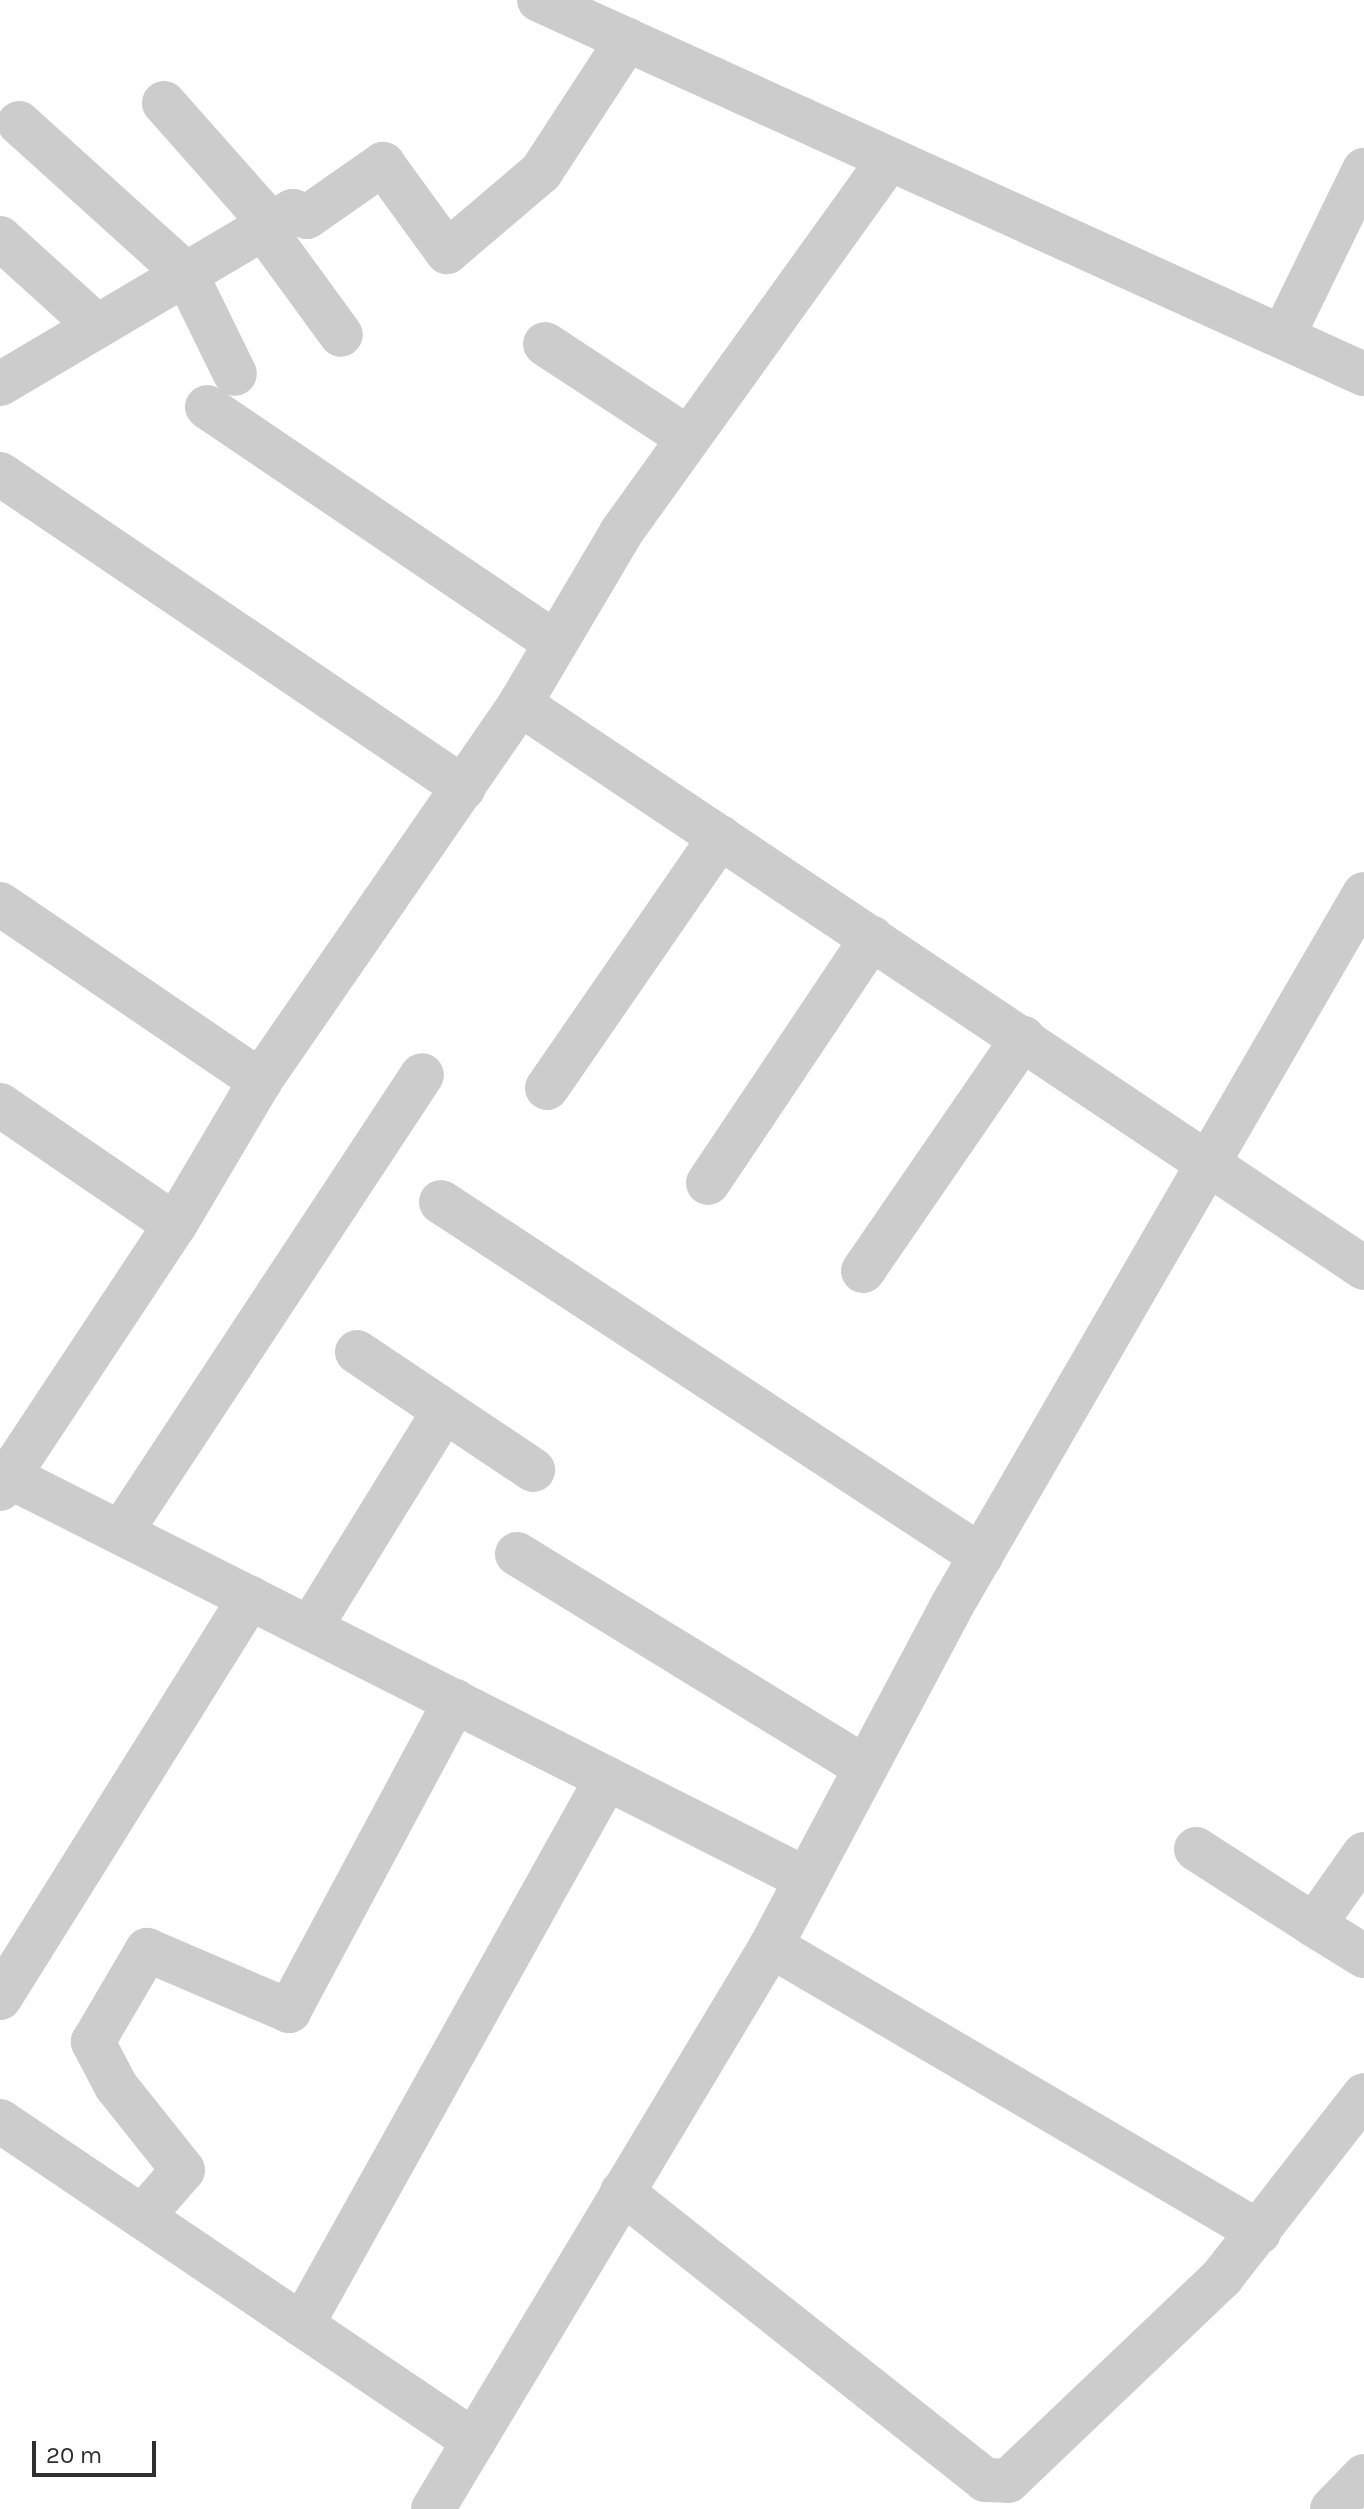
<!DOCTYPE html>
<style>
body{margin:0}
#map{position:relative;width:1364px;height:2509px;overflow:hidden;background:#fff;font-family:Karla,sans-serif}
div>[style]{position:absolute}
.minor>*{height:44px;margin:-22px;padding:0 22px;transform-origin:22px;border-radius:22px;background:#ccc}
span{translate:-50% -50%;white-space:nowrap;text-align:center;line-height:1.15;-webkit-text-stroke:8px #fff;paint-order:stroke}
.scale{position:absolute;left:32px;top:2441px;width:124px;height:36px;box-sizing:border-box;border:4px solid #2f2f2f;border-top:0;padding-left:10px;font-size:24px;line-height:28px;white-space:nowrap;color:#2f2f2f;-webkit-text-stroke:6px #fff;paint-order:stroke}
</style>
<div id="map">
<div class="minor">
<div style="left:539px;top:0;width:906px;rotate:24.39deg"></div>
<div style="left:164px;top:103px;width:162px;rotate:48.5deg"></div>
<div style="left:19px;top:123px;width:225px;rotate:42.1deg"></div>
<div style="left:186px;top:274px;width:111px;rotate:63.9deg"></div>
<div style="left:888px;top:161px;width:458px;rotate:125.7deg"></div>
<div style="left:621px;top:533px;width:199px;rotate:120.6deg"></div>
<div style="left:520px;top:704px;width:1015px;rotate:33.75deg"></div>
<div style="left:263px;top:228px;width:132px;rotate:53.9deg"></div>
<div style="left:0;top:238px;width:131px;rotate:42.2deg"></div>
<div style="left:1283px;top:336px;width:185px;rotate:-64deg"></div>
<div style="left:545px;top:344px;width:171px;rotate:33.3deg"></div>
<div style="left:0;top:384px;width:340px;rotate:-30.6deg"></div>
<div style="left:293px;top:211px;width:15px;rotate:23deg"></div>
<div style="left:307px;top:217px;width:93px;rotate:-34.9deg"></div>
<div style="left:383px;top:164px;width:109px;rotate:54deg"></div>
<div style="left:447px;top:252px;width:123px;rotate:-40.4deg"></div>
<div style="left:541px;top:172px;width:158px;rotate:-56.9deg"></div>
<div style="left:207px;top:407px;width:421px;rotate:34.1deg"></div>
<div style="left:0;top:474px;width:560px;rotate:34.09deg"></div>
<div style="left:0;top:904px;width:315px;rotate:34.2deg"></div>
<div style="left:547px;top:1088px;width:305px;rotate:-55.4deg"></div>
<div style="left:0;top:1105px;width:212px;rotate:34.4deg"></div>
<div style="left:708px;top:1183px;width:295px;rotate:-56.2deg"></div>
<div style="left:441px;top:1202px;width:646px;rotate:33.25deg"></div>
<div style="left:863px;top:1271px;width:283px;rotate:-55.5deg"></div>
<div style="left:357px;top:1352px;width:212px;rotate:33.8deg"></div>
<div style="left:0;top:1472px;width:903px;rotate:26.79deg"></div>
<div style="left:0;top:1489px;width:317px;rotate:-56.5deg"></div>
<div style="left:175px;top:1225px;width:167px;rotate:-59.4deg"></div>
<div style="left:260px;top:1081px;width:458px;rotate:-55.4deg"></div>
<div style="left:121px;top:1532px;width:547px;rotate:-56.63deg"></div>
<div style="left:517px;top:1554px;width:409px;rotate:31.5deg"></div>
<div style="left:310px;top:1628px;width:255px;rotate:-58.3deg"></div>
<div style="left:1196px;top:1849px;width:140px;rotate:32.8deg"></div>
<div style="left:1364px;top:1854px;width:87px;rotate:125.2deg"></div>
<div style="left:1314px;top:1925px;width:59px;rotate:31.8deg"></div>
<div style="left:771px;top:1946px;width:566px;rotate:30.37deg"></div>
<div style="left:0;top:1998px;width:472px;rotate:-58deg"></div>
<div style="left:0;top:2121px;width:572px;rotate:34.02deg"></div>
<div style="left:622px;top:2192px;width:463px;rotate:38.4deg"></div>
<div style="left:985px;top:2480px;width:23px;rotate:2deg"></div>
<div style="left:1008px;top:2481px;width:296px;rotate:-43.6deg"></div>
<div style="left:1222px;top:2277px;width:231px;rotate:-52deg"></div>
<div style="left:142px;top:2217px;width:62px;rotate:-48.9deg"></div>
<div style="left:183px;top:2170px;width:107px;rotate:-128.6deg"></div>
<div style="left:116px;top:2086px;width:50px;rotate:-117.6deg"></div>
<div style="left:93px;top:2042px;width:107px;rotate:-59.6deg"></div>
<div style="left:147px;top:1950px;width:155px;rotate:23.2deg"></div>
<div style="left:289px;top:2011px;width:352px;rotate:-61.8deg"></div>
<div style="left:302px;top:2325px;width:626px;rotate:-60.86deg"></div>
<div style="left:433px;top:2509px;width:657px;rotate:-59.02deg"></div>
<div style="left:771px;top:1946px;width:384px;rotate:-62deg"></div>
<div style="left:951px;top:1607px;width:824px;rotate:-59.92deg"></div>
<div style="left:1332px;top:2509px;width:46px;rotate:-45.9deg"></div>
</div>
<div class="scale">20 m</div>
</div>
